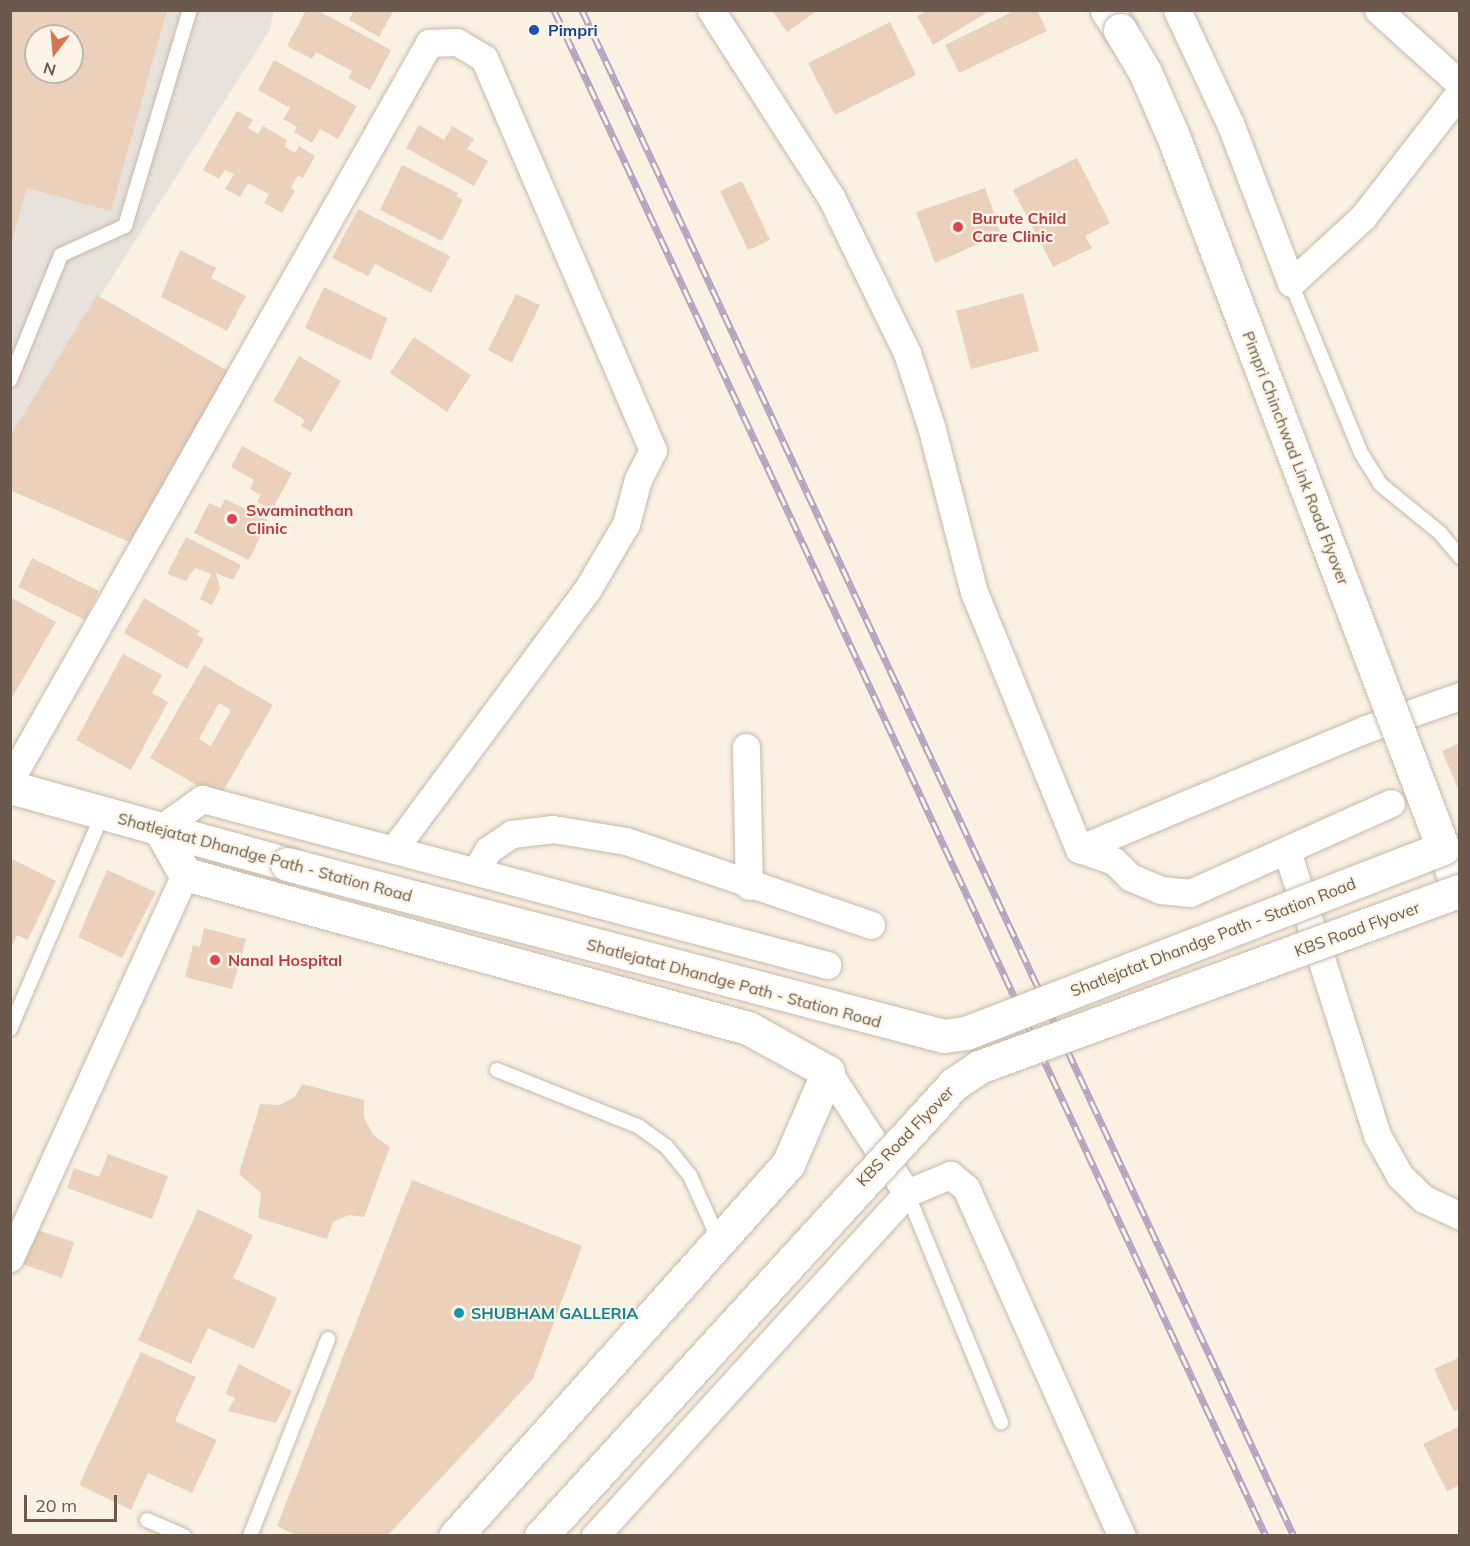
<!DOCTYPE html>
<style>
body{margin:0}
#map{position:relative;width:1470px;height:1546px;overflow:hidden;background:#f9f1e2;font-family:Mulish,sans-serif}
div>[style]{position:absolute}
.industrial>*{inset:0;background:#e8e2dc}
.building>*{inset:0;background:#ebd1bc}
.roads{filter:drop-shadow(0 0 2px #c8b9aa) drop-shadow(0 0 2px #c8b9aa)}
.service>*{height:14px;margin:-7px;padding:0 7px;transform-origin:7px;border-radius:7px;background:#fff}
.minor>*{height:27px;margin:-13.5px;padding:0 13.5px;transform-origin:13.5px;border-radius:13.5px;background:#fff}
.tertiary>*{height:33px;margin:-16.5px;padding:0 16.5px;transform-origin:16.5px;border-radius:16.5px;background:#fff}
.secondary>*{height:33px;margin:-16.5px;padding:0 16.5px;transform-origin:16.5px;border-radius:16.5px;background:#fff}
.rail>*{height:7px;margin-top:-3.5px;transform-origin:0;background:repeating-linear-gradient(90deg,#fcf5e7 0 14px,#b4a2c0 0 28px);box-sizing:border-box;border-block:2px solid #b4a2c0}
.bridges{filter:drop-shadow(0 0 2px #c8b9aa) drop-shadow(0 0 2px #c8b9aa)}
.tertiary-bridge>*{height:33px;margin:-16.5px;padding:0 16.5px;transform-origin:16.5px;border-radius:16.5px;background:#fff}
.secondary-bridge>*{height:33px;margin:-16.5px;padding:0 16.5px;transform-origin:16.5px;border-radius:16.5px;background:#fff}
.dots>*{width:16px;height:16px;translate:-50% -50%;box-sizing:border-box;border:3px solid #fcf5e7;border-radius:50%}
span{translate:-50% -50%;white-space:nowrap;text-align:center;line-height:1.15;-webkit-text-stroke:4.5px #fcf5e7;paint-order:stroke}
.transit-label{font-size:16px;color:#164399;font-weight:700}
.left{translate:0 -50%;text-align:left}
.health-label{font-size:16px;color:#be3a42;font-weight:700}
.street-label{font-size:16px;color:#6d594b}
.culture-label{font-size:16px;color:#0d838f;font-weight:700}
.frame{position:absolute;inset:0;border:12px solid #6d594b;pointer-events:none}
.north{position:absolute;left:24px;top:24px;width:60px;height:60px;box-sizing:border-box;background:#fcf5e7;border:2px solid #c3b7a9;border-radius:50%;rotate:196deg;font-size:16px;font-weight:700;line-height:24px;text-align:center;color:#6d594b}
.north::after{content:'';display:block;margin:auto;width:21px;height:27px;background:#d67754;clip-path:polygon(50% 0,100% 100%,50% 72%,0 100%)}
.scale{position:absolute;left:24px;top:1495px;width:93px;height:27px;box-sizing:border-box;border:3px solid #6d594b;border-top:0;padding-left:8px;font-size:18px;line-height:21px;white-space:nowrap;color:#6d594b;-webkit-text-stroke:4px #fcf5e7;paint-order:stroke}
</style>
<div id="map">
<div class="industrial">
<div style="clip-path:polygon(evenodd,11px 11px,274px 11px,269px 31px,11px 436px,11px 11px,36px 36px,72px 36px,72px 72px,36px 72px,36px 36px)"></div>
</div>
<div class="building">
<div style="clip-path:polygon(evenodd,10px 10px,167px 10px,111px 211px,27px 188px,11px 244px,10px 10px,36px 36px,72px 36px,72px 72px,36px 72px,36px 36px)"></div>
<div style="clip-path:polygon(306px 10px,317px 10px,391px 50px,370px 90px,348px 78px,352px 71px,316px 52px,312px 59px,287px 46px)"></div>
<div style="clip-path:polygon(354px 10px,394px 10px,379px 37px,349px 20px)"></div>
<div style="clip-path:polygon(772px 10px,818px 10px,787px 32px)"></div>
<div style="clip-path:polygon(929px 10px,991px 10px,933px 45px,917px 16px)"></div>
<div style="clip-path:polygon(1016px 10px,1037px 10px,1047px 31px,959px 73px,945px 45px)"></div>
<div style="clip-path:polygon(890px 22px,916px 75px,835px 115px,808px 63px)"></div>
<div style="clip-path:polygon(274px 60px,357px 106px,338px 139px,320px 129px,312px 143px,294px 132px,297px 127px,283px 119px,290px 108px,258px 90px)"></div>
<div style="clip-path:polygon(237px 111px,253px 120px,248px 128px,258px 134px,263px 126px,287px 140px,284px 146px,295px 153px,299px 146px,315px 156px,303px 178px,298px 175px,291px 188px,295px 191px,282px 213px,264px 203px,269px 194px,248px 183px,240px 197px,225px 189px,234px 174px,225px 170px,219px 179px,203px 170px)"></div>
<div style="clip-path:polygon(419px 125px,444px 140px,452px 126px,474px 139px,467px 149px,488px 161px,474px 186px,406px 148px)"></div>
<div style="clip-path:polygon(1077px 158px,1110px 223px,1085px 236px,1092px 248px,1053px 267px,1013px 190px)"></div>
<div style="clip-path:polygon(402px 165px,458px 193px,456px 196px,463px 200px,442px 241px,380px 210px)"></div>
<div style="clip-path:polygon(742px 181px,770px 240px,748px 250px,720px 191px)"></div>
<div style="clip-path:polygon(985px 188px,1001px 234px,935px 263px,916px 212px)"></div>
<div style="clip-path:polygon(358px 209px,450px 256px,431px 293px,375px 264px,368px 276px,332px 258px)"></div>
<div style="clip-path:polygon(180px 250px,216px 268px,211px 278px,246px 296px,227px 331px,161px 297px)"></div>
<div style="clip-path:polygon(324px 287px,387px 318px,371px 360px,305px 328px)"></div>
<div style="clip-path:polygon(1023px 293px,1039px 351px,971px 369px,956px 311px)"></div>
<div style="clip-path:polygon(516px 294px,540px 305px,512px 363px,488px 350px)"></div>
<div style="clip-path:polygon(97px 295px,233px 374px,134px 544px,10px 490px,10px 436px)"></div>
<div style="clip-path:polygon(414px 337px,471px 375px,447px 412px,390px 373px)"></div>
<div style="clip-path:polygon(299px 356px,341px 381px,311px 432px,301px 426px,305px 420px,273px 401px)"></div>
<div style="clip-path:polygon(242px 446px,292px 473px,272px 510px,257px 502px,261px 495px,250px 489px,254px 480px,231px 467px)"></div>
<div style="clip-path:polygon(225px 499px,268px 520px,249px 560px,194px 533px,209px 503px,221px 508px)"></div>
<div style="clip-path:polygon(186px 537px,241px 565px,233px 580px,216px 573px,220px 588px,212px 605px,200px 599px,211px 574px,195px 568px,186px 581px,167px 574px)"></div>
<div style="clip-path:polygon(32px 558px,99px 591px,85px 620px,18px 587px)"></div>
<div style="clip-path:polygon(10px 597px,56px 622px,10px 701px)"></div>
<div style="clip-path:polygon(144px 598px,200px 631px,197px 635px,204px 639px,187px 669px,124px 633px)"></div>
<div style="clip-path:polygon(123px 654px,162px 675px,152px 693px,168px 702px,131px 770px,76px 740px)"></div>
<div style="clip-path:polygon(evenodd,204px 665px,273px 705px,219px 798px,150px 758px,204px 665px,219px 703px,231px 710px,211px 746px,199px 739px,219px 703px)"></div>
<div style="clip-path:polygon(1460px 743px,1460px 791px,1459px 791px,1442px 751px)"></div>
<div style="clip-path:polygon(12px 859px,56px 881px,28px 940px,17px 935px,10px 950px)"></div>
<div style="clip-path:polygon(107px 870px,156px 892px,122px 958px,78px 937px)"></div>
<div style="clip-path:polygon(204px 928px,246px 939px,232px 989px,185px 977px,193px 945px,200px 947px)"></div>
<div style="clip-path:polygon(302px 1084px,364px 1100px,364px 1117px,373px 1135px,390px 1147px,364px 1217px,349px 1215px,333px 1222px,327px 1239px,258px 1218px,261px 1193px,239px 1174px,260px 1104px,280px 1105px,295px 1097px)"></div>
<div style="clip-path:polygon(108px 1154px,168px 1176px,152px 1219px,67px 1188px,74px 1168px,99px 1177px)"></div>
<div style="clip-path:polygon(412px 1180px,582px 1246px,533px 1379px,387px 1536px,298px 1536px,277px 1526px)"></div>
<div style="clip-path:polygon(198px 1209px,253px 1235px,233px 1278px,277px 1298px,254px 1349px,208px 1328px,191px 1364px,138px 1340px)"></div>
<div style="clip-path:polygon(34px 1229px,74px 1242px,62px 1278px,22px 1264px)"></div>
<div style="clip-path:polygon(141px 1352px,196px 1377px,175px 1421px,217px 1440px,192px 1493px,148px 1473px,131px 1510px,79px 1485px)"></div>
<div style="clip-path:polygon(1460px 1357px,1460px 1408px,1454px 1411px,1434px 1369px)"></div>
<div style="clip-path:polygon(239px 1364px,292px 1391px,276px 1423px,228px 1411px,235px 1398px,225px 1394px)"></div>
<div style="clip-path:polygon(1460px 1426px,1460px 1485px,1447px 1491px,1423px 1444px)"></div>
</div>
<div class="roads">
<div class="service">
<div style="left:1291px;top:283px;width:184px;rotate:67.6deg"></div>
<div style="left:1361px;top:453px;width:36px;rotate:58deg"></div>
<div style="left:1380px;top:484px;width:77px;rotate:39.2deg"></div>
<div style="left:1440px;top:533px;width:31px;rotate:50deg"></div>
<div style="left:10px;top:380px;width:135px;rotate:-67.8deg"></div>
<div style="left:61px;top:255px;width:70px;rotate:-24.4deg"></div>
<div style="left:125px;top:226px;width:226px;rotate:-73.3deg"></div>
<div style="left:10px;top:1029px;width:235px;rotate:-66.7deg"></div>
<div style="left:497px;top:1070px;width:152px;rotate:21.7deg"></div>
<div style="left:638px;top:1126px;width:34px;rotate:36deg"></div>
<div style="left:666px;top:1146px;width:38px;rotate:51deg"></div>
<div style="left:690px;top:1176px;width:70px;rotate:65.6deg"></div>
<div style="left:907px;top:1193px;width:248px;rotate:67.7deg"></div>
<div style="left:147px;top:1520px;width:40px;rotate:23.4deg"></div>
<div style="left:250px;top:1536px;width:212px;rotate:-68.4deg"></div>
</div>
<div class="minor">
<div style="left:711px;top:10px;width:222px;rotate:57.3deg"></div>
<div style="left:831px;top:197px;width:174px;rotate:64deg"></div>
<div style="left:907px;top:353px;width:77px;rotate:71.8deg"></div>
<div style="left:931px;top:426px;width:171px;rotate:75.5deg"></div>
<div style="left:974px;top:592px;width:278px;rotate:67.8deg"></div>
<div style="left:1079px;top:849px;width:37px;rotate:19deg"></div>
<div style="left:1114px;top:861px;width:23px;rotate:45deg"></div>
<div style="left:1130px;top:877px;width:34px;rotate:23deg"></div>
<div style="left:1161px;top:890px;width:29px;rotate:6deg"></div>
<div style="left:1190px;top:893px;width:220px;rotate:-24.1deg"></div>
<div style="left:1177px;top:10px;width:125px;rotate:64.9deg"></div>
<div style="left:1230px;top:123px;width:171px;rotate:69.1deg"></div>
<div style="left:1291px;top:283px;width:98px;rotate:-42.5deg"></div>
<div style="left:1363px;top:217px;width:158px;rotate:-52.2deg"></div>
<div style="left:1378px;top:10px;width:110px;rotate:42.1deg"></div>
<div style="left:746px;top:747px;width:139px;rotate:88.8deg"></div>
<div style="left:10px;top:780px;width:848px;rotate:-60.38deg"></div>
<div style="left:429px;top:43px;width:28px;rotate:-2deg"></div>
<div style="left:457px;top:42px;width:31px;rotate:31deg"></div>
<div style="left:484px;top:58px;width:427px;rotate:66.7deg"></div>
<div style="left:653px;top:450px;width:33px;rotate:117deg"></div>
<div style="left:638px;top:479px;width:47px;rotate:104.9deg"></div>
<div style="left:626px;top:524px;width:77px;rotate:120.6deg"></div>
<div style="left:587px;top:590px;width:323px;rotate:126.7deg"></div>
<div style="left:160px;top:829px;width:52px;rotate:-35.5deg"></div>
<div style="left:202px;top:799px;width:647px;rotate:14.87deg"></div>
<div style="left:1079px;top:849px;width:308px;rotate:-22.7deg"></div>
<div style="left:1363px;top:730px;width:103px;rotate:-19.3deg"></div>
<div style="left:1287px;top:851px;width:298px;rotate:72.4deg"></div>
<div style="left:1377px;top:1135px;width:47px;rotate:60.7deg"></div>
<div style="left:1400px;top:1176px;width:33px;rotate:44deg"></div>
<div style="left:1424px;top:1199px;width:40px;rotate:25deg"></div>
<div style="left:476px;top:871px;width:24px;rotate:-60deg"></div>
<div style="left:488px;top:850px;width:29px;rotate:-34deg"></div>
<div style="left:512px;top:834px;width:41px;rotate:-7deg"></div>
<div style="left:553px;top:829px;width:74px;rotate:9.3deg"></div>
<div style="left:626px;top:841px;width:259px;rotate:18.9deg"></div>
<div style="left:828px;top:1072px;width:145px;rotate:56.9deg"></div>
<div style="left:10px;top:1258px;width:422px;rotate:-65.5deg"></div>
<div style="left:595px;top:1536px;width:464px;rotate:-47.7deg"></div>
<div style="left:907px;top:1193px;width:47px;rotate:-22.7deg"></div>
<div style="left:950px;top:1175px;width:21px;rotate:39deg"></div>
<div style="left:966px;top:1188px;width:381px;rotate:65.9deg"></div>
</div>
<div class="tertiary">
<div style="left:1107px;top:10px;width:24px;rotate:57deg"></div>
<div style="left:160px;top:829px;width:51px;rotate:60.9deg"></div>
<div style="left:185px;top:874px;width:584px;rotate:15.3deg"></div>
<div style="left:748px;top:1028px;width:91px;rotate:28.8deg"></div>
<div style="left:828px;top:1072px;width:100px;rotate:113.5deg"></div>
<div style="left:788px;top:1164px;width:499px;rotate:131.8deg"></div>
</div>
<div class="secondary">
<div style="left:10px;top:787px;width:288px;rotate:15.5deg"></div>
<div style="left:1443px;top:848px;width:46px;rotate:68.4deg"></div>
</div>
</div>
<div class="rail">
<div style="left:554px;top:10px;width:1684px;rotate:64.99deg"></div>
<div style="left:582px;top:10px;width:1684px;rotate:64.99deg"></div>
</div>
<div class="bridges">
<div class="tertiary-bridge">
<div style="left:1120px;top:30px;width:49px;rotate:59.2deg"></div>
<div style="left:1145px;top:72px;width:70px;rotate:66.4deg"></div>
<div style="left:1173px;top:136px;width:761px;rotate:69.23deg"></div>
</div>
<div class="secondary-bridge">
<div style="left:287px;top:864px;width:679px;rotate:14.67deg"></div>
<div style="left:944px;top:1036px;width:22px;rotate:-8deg"></div>
<div style="left:966px;top:1033px;width:512px;rotate:-21.2deg"></div>
<div style="left:541px;top:1536px;width:612px;rotate:-47.58deg"></div>
<div style="left:954px;top:1084px;width:30px;rotate:-34deg"></div>
<div style="left:979px;top:1067px;width:511px;rotate:-20.14deg"></div>
</div>
</div>
<div class="dots">
<div style="left:534px;top:30px;background:#1a4fb4"></div>
<div style="left:958px;top:227px;background:#e0444e"></div>
<div style="left:232px;top:519px;background:#e0444e"></div>
<div style="left:215px;top:960px;background:#e0444e"></div>
<div style="left:459px;top:1313px;background:#0f9aa8"></div>
</div>
<div class="transit-label">
<span class="left" style="left:548px;top:30px">Pimpri</span>
</div>
<div class="health-label">
<span class="left" style="left:972px;top:227px">Burute Child<br>Care Clinic</span>
<span class="left" style="left:246px;top:519px">Swaminathan<br>Clinic</span>
<span class="left" style="left:228px;top:960px">Nanal Hospital</span>
</div>
<div class="street-label">
<span style="left:1296px;top:458px;rotate:69deg">Pimpri Chinchwad Link Road Flyover</span>
<span style="left:265px;top:857px;rotate:15deg">Shatlejatat Dhandge Path - Station Road</span>
<span style="left:1357px;top:929px;rotate:-20deg">KBS Road Flyover</span>
<span style="left:1213px;top:937px;rotate:-21deg">Shatlejatat Dhandge Path - Station Road</span>
<span style="left:734px;top:983px;rotate:15deg">Shatlejatat Dhandge Path - Station Road</span>
<span style="left:905px;top:1136px;rotate:-46deg">KBS Road Flyover</span>
</div>
<div class="culture-label">
<span class="left" style="left:471px;top:1313px">SHUBHAM GALLERIA</span>
</div>
<div class="frame"></div>
<div class="north">N</div>
<div class="scale">20 m</div>
</div>
